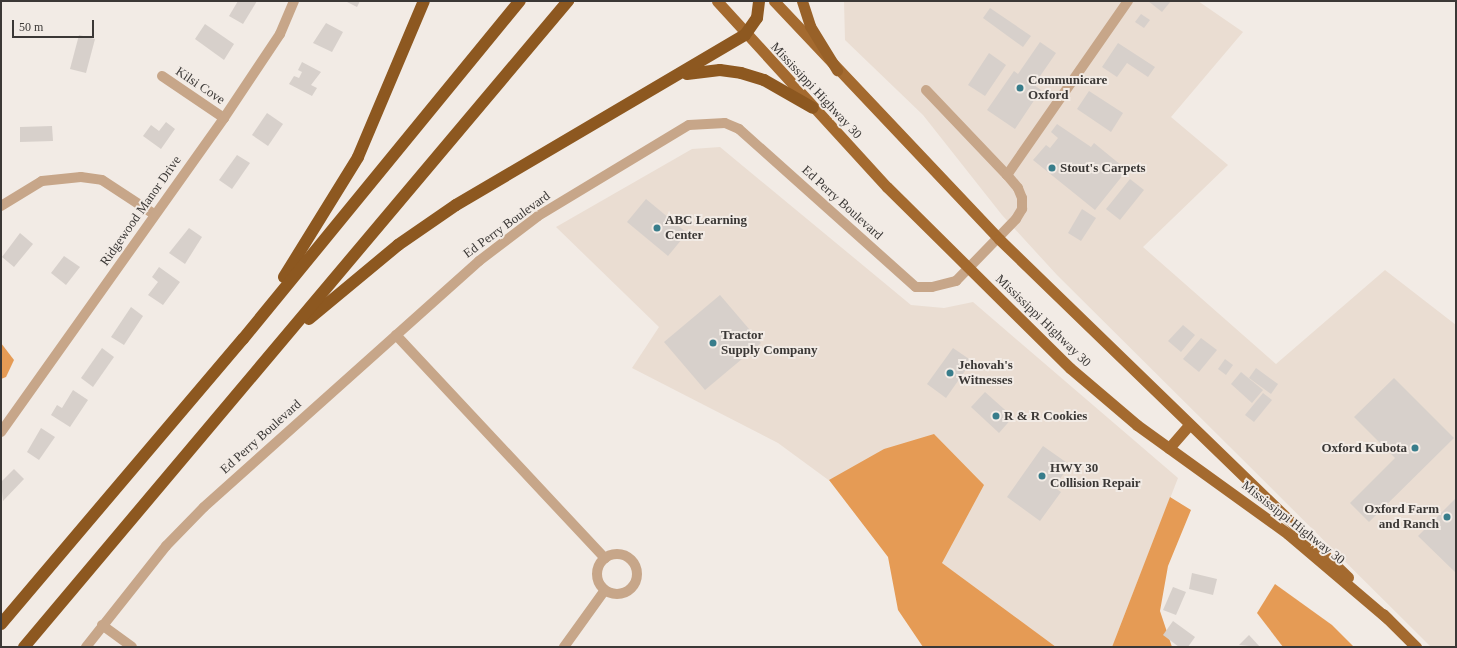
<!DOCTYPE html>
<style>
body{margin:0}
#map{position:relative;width:1457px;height:648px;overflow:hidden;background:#f2ebe5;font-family:Georgia,serif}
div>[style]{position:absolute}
.built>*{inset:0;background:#eaddd2}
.forest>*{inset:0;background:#e59b55}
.building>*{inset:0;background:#d7d0cb}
.minor>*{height:10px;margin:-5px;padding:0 5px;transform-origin:5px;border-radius:5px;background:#c7a689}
.minor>.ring{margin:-5px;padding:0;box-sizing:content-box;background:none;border:10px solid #c7a689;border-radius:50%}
.primary>*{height:11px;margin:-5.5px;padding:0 5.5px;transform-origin:5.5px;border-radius:5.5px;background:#a46a2f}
.trunk>*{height:11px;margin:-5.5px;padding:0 5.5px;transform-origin:5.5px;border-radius:5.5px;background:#986128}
.motorway>*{height:12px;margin:-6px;padding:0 6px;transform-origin:6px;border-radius:6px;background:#8d5820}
.dots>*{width:11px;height:11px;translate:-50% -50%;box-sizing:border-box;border:2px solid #f2ebe5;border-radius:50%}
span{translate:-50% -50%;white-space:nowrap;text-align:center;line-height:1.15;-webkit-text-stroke:4px #f2ebe5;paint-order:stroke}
.poi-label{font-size:13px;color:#3b3836;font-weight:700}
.left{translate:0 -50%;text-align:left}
.right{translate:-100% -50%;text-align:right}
.street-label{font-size:13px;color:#3b3836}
.frame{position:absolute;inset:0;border:2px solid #3b3836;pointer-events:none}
.scale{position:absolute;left:12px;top:20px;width:82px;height:18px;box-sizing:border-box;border:2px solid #3b3836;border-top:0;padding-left:5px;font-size:12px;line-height:14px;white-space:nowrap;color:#3b3836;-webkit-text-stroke:3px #f2ebe5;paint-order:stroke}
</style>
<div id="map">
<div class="built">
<div style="clip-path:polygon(844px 1px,1198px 1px,1243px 32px,1171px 117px,1228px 165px,1143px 247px,1276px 364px,1385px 270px,1456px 325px,1456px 647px,1431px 647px,1057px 275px,1002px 215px,923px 115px,845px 40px)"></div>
<div style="clip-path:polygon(720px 147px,911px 305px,944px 308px,973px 302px,1178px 478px,1112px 647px,1056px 647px,778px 443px,632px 368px,659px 327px,556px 227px,692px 149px)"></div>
</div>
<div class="forest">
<div style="clip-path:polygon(1px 343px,14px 360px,6px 377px,1px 379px)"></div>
<div style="clip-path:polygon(934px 434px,984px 485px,942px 563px,1056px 647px,923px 647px,898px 610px,888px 557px,829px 480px,884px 449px)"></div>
<div style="clip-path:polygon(1170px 497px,1191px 510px,1168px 566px,1160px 611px,1172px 647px,1112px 647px)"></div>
<div style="clip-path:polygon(1275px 584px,1332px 625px,1354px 647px,1283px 647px,1257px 613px)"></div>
</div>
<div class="building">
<div style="clip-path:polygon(238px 1px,257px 1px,243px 24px,229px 16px)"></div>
<div style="clip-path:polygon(345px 1px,360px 1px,357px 7px)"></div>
<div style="clip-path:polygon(1148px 1px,1171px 1px,1162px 12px)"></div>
<div style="clip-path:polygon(990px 8px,1031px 36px,1023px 47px,983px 18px)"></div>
<div style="clip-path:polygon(1141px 14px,1150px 20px,1144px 28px,1135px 22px)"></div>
<div style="clip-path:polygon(326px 23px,343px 32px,332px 52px,313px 43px)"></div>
<div style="clip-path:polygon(205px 24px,234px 44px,224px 60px,195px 39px)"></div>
<div style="clip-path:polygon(79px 35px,95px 39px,86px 73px,70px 69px)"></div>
<div style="clip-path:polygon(1040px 42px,1056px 53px,1034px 85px,1041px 90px,1015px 129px,987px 110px,1014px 71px,1018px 74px)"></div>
<div style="clip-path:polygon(1118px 43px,1155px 67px,1148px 77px,1127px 63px,1117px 77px,1102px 67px)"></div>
<div style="clip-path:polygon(989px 53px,1006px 65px,985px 96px,968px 85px)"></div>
<div style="clip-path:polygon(302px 62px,321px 72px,311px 85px,317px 88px,312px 96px,289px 84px,294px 76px,299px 78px,302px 72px,298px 70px)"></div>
<div style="clip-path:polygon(1089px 91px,1123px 113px,1111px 132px,1077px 109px)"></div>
<div style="clip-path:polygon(267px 113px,283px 124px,268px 146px,252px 135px)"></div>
<div style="clip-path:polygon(166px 122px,175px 129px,161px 149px,143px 136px,151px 125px,159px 131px)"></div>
<div style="clip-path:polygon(1057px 124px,1091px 147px,1094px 143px,1127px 170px,1095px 210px,1033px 160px,1046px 145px,1050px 148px,1058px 138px,1051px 132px)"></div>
<div style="clip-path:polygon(52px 126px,53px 141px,20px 142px,20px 127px)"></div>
<div style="clip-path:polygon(237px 155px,250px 163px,232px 189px,219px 180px)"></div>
<div style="clip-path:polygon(1130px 179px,1144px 190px,1120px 220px,1106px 209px)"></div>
<div style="clip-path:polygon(646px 199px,687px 233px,668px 256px,627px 222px)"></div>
<div style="clip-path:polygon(1082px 209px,1096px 218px,1081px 241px,1068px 233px)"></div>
<div style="clip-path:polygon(189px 228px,202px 237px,185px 264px,169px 253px)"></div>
<div style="clip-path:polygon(20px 233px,33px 244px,14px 267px,2px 257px)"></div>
<div style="clip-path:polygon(64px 256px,80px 267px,66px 285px,51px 273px)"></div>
<div style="clip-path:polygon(159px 267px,180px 282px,163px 305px,148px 295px,158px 282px,152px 277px)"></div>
<div style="clip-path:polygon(720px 295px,761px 343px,705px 390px,664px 342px)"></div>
<div style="clip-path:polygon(131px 307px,143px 316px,124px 345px,111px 337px)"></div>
<div style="clip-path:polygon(1183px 325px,1195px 335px,1181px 352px,1168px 341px)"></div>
<div style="clip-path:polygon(1201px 338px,1217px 350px,1199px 372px,1183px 359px)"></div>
<div style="clip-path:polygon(102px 348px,114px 357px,93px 387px,81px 378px)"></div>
<div style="clip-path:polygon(953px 348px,972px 361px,946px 398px,927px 384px)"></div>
<div style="clip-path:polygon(1225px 359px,1233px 365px,1226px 375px,1218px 369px)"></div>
<div style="clip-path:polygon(1256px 368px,1278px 384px,1271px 394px,1249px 378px)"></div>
<div style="clip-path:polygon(1241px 372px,1263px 390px,1252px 403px,1231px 384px)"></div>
<div style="clip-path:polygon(1394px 378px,1454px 438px,1369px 522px,1350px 503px,1395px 458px,1354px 417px)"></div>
<div style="clip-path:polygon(73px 390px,88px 400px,70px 427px,51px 415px,57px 405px,62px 408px)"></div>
<div style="clip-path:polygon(985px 392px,1013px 417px,999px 433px,971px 407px)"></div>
<div style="clip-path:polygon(1263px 393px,1272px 400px,1254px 422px,1245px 415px)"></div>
<div style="clip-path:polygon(41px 428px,55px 437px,39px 460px,27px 452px)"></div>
<div style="clip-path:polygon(1043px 446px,1070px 465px,1054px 487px,1061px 492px,1040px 521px,1007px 497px)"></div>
<div style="clip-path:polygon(14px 469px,24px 479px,3px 501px,1px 482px)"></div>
<div style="clip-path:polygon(1456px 498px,1456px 573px,1418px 536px)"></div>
<div style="clip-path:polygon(1192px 573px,1217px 579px,1213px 595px,1189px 589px)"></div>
<div style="clip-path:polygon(1173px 587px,1186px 592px,1176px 615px,1163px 610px)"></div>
<div style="clip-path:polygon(1173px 621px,1195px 637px,1188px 647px,1179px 647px,1163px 635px)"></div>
<div style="clip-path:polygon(1249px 635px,1260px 647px,1239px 645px)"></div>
</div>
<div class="minor">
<div style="left:162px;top:76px;width:75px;rotate:34.1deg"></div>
<div style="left:926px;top:90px;width:117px;rotate:46.4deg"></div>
<div style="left:1px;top:206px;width:48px;rotate:-31.4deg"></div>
<div style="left:42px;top:181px;width:39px;rotate:-6deg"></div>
<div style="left:81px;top:177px;width:21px;rotate:8deg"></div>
<div style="left:102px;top:180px;width:62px;rotate:33.2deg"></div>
<div style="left:396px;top:335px;width:306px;rotate:46.9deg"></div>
<div style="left:1px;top:432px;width:385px;rotate:-54.6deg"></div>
<div style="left:224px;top:118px;width:101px;rotate:-56.3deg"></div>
<div style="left:280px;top:34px;width:36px;rotate:-67deg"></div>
<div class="ring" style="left:597px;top:554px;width:30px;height:30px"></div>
<div style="left:102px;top:625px;width:37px;rotate:36deg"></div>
<div style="left:86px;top:647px;width:129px;rotate:-51.6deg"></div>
<div style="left:166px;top:546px;width:54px;rotate:-45.7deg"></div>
<div style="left:204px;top:507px;width:369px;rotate:-41.8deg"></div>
<div style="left:479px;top:261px;width:74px;rotate:-37.3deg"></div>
<div style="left:538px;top:216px;width:176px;rotate:-31.1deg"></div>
<div style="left:689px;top:125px;width:36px;rotate:-3deg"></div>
<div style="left:725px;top:123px;width:15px;rotate:23deg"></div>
<div style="left:739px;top:129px;width:237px;rotate:41.8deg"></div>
<div style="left:916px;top:287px;width:16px"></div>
<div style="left:932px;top:287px;width:25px;rotate:-14deg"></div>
<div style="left:956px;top:281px;width:86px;rotate:-45.9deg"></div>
<div style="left:1016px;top:219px;width:12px;rotate:-59deg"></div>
<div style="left:1022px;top:209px;width:11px;rotate:-90deg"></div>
<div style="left:1022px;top:198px;width:11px;rotate:-112deg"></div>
<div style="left:1018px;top:188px;width:17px;rotate:-130deg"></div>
<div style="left:1007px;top:175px;width:212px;rotate:-55.2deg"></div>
<div style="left:564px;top:647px;width:70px;rotate:-54.3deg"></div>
</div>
<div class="primary">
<div style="left:717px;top:1px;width:252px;rotate:47.6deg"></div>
<div style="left:887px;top:187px;width:257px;rotate:44.7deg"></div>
<div style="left:1070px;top:368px;width:88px;rotate:40.4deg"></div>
<div style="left:1137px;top:425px;width:186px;rotate:35.8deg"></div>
<div style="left:1288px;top:534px;width:131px;rotate:40.4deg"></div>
<div style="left:774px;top:1px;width:328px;rotate:46.6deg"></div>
<div style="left:999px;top:239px;width:486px;rotate:44.1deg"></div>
<div style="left:1169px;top:448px;width:30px;rotate:-49deg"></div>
<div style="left:1383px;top:614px;width:47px;rotate:45deg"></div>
</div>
<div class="trunk">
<div style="left:802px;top:1px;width:26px;rotate:72deg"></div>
<div style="left:810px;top:26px;width:52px;rotate:58.5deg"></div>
</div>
<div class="motorway">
<div style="left:687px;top:74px;width:33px;rotate:-7deg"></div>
<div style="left:720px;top:70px;width:21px;rotate:8deg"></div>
<div style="left:741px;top:73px;width:24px;rotate:17deg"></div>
<div style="left:764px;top:80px;width:56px;rotate:29.7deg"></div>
<div style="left:284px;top:277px;width:141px;rotate:-58.3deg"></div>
<div style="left:358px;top:157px;width:169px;rotate:-67.1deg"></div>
<div style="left:309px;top:319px;width:116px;rotate:-39.7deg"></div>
<div style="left:398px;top:245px;width:70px;rotate:-34.6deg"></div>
<div style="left:456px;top:205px;width:335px;rotate:-30.5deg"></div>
<div style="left:745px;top:35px;width:21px;rotate:-55deg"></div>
<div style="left:757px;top:18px;width:17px;rotate:-83deg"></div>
<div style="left:1px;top:624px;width:374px;rotate:-49.7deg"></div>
<div style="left:243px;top:339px;width:437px;rotate:-50.7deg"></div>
<div style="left:24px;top:647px;width:845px;rotate:-49.9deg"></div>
</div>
<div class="dots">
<div style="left:1020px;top:88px;background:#387d8b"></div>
<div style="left:1052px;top:168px;background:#387d8b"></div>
<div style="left:657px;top:228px;background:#387d8b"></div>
<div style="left:713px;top:343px;background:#387d8b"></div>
<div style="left:950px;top:373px;background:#387d8b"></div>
<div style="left:996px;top:416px;background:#387d8b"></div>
<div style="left:1415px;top:448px;background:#387d8b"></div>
<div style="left:1042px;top:476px;background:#387d8b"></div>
<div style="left:1447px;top:517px;background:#387d8b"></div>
</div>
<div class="poi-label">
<span class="left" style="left:1028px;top:88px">Communicare<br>Oxford</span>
<span class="left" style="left:1060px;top:168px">Stout's Carpets</span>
<span class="left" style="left:665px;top:228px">ABC Learning<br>Center</span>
<span class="left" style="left:721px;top:343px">Tractor<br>Supply Company</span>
<span class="left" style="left:958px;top:373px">Jehovah's<br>Witnesses</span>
<span class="left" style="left:1004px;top:416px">R &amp; R Cookies</span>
<span class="right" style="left:1407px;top:448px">Oxford Kubota</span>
<span class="left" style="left:1050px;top:476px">HWY 30<br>Collision Repair</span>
<span class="right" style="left:1439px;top:517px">Oxford Farm<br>and Ranch</span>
</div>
<div class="street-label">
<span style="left:200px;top:86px;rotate:34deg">Kilsi Cove</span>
<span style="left:816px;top:91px;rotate:47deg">Mississippi Highway 30</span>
<span style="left:842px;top:203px;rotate:42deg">Ed Perry Boulevard</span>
<span style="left:141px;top:211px;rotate:-55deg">Ridgewood Manor Drive</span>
<span style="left:507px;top:225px;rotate:-36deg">Ed Perry Boulevard</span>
<span style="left:1043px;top:321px;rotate:44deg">Mississippi Highway 30</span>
<span style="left:261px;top:437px;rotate:-42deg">Ed Perry Boulevard</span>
<span style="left:1293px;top:523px;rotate:38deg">Mississippi Highway 30</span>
</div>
<div class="frame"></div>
<div class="scale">50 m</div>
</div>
